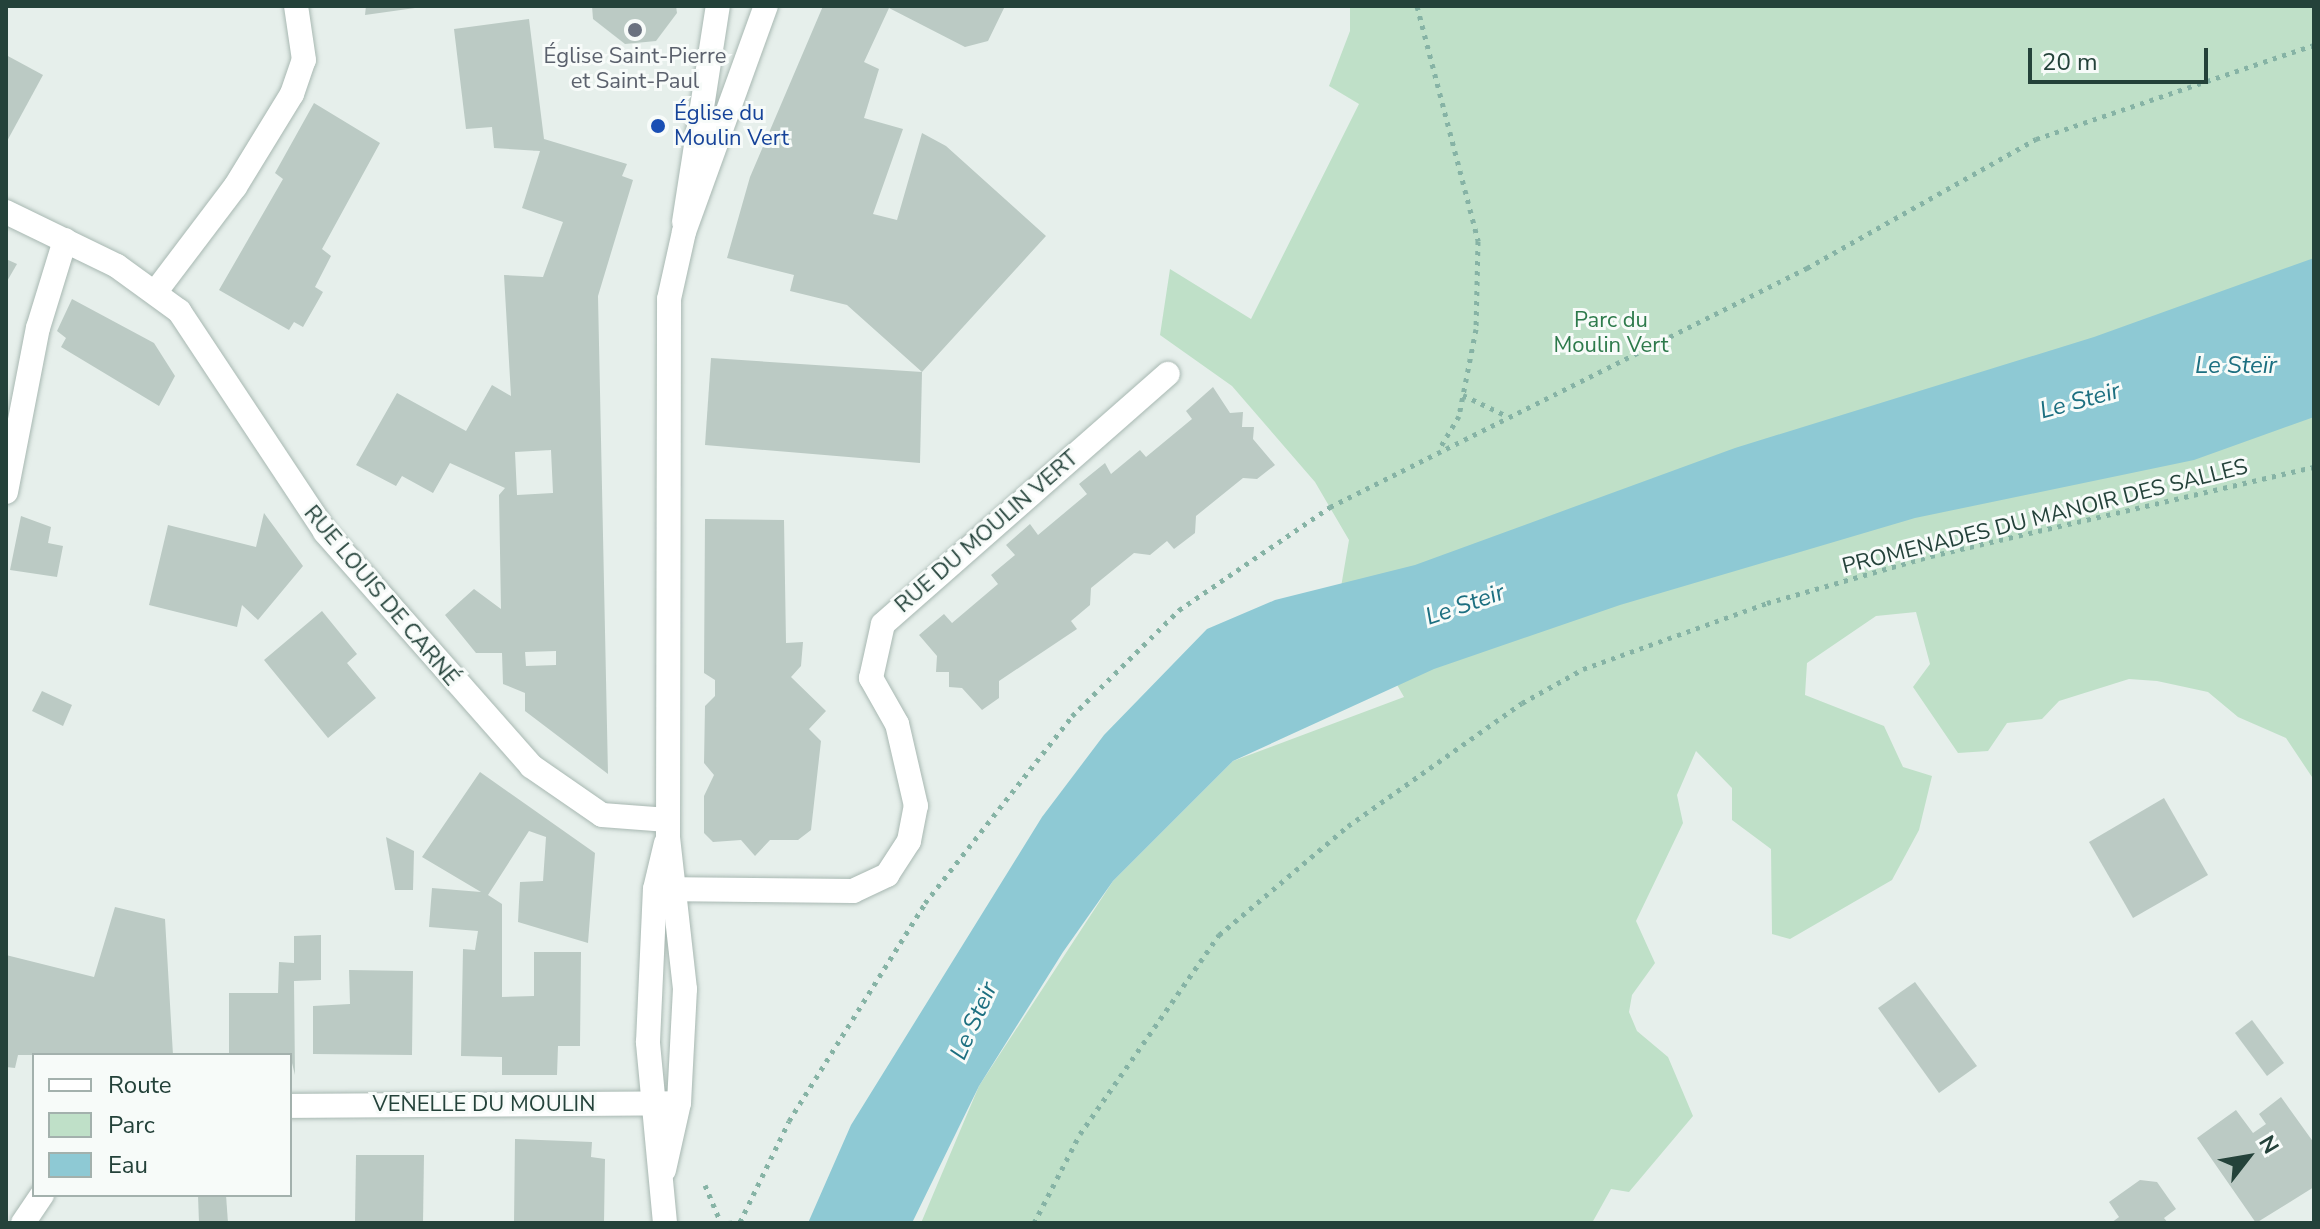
<!DOCTYPE html>
<meta charset="utf-8">
<style>
body{margin:0}
#map{position:relative;width:2320px;height:1229px;overflow:hidden;background:#e6efeb;font-family:"Nunito Sans",sans-serif}
div>[style]{position:absolute}
.green>*{inset:0;background:#bfe0c8}
.water>*{inset:0;background:#8ec9d4}
.building>*{inset:0;background:#bbcac4}
.path>*{height:5px;margin-top:-2.5px;transform-origin:0;background:repeating-linear-gradient(90deg,#86b3a5 0 4px,transparent 0 10px)}
.roads{filter:drop-shadow(0 0 2px #a8b8b2) drop-shadow(0 0 2px #a8b8b2)}
.street>*{height:24px;margin:-12px;padding:0 12px;transform-origin:12px;border-radius:12px;background:#fff}
.secondary>*{height:24px;margin:-12px;padding:0 12px;transform-origin:12px;border-radius:12px;background:#fff}
.dots>*{width:22px;height:22px;translate:-50% -50%;box-sizing:border-box;border:4px solid #f7fbf9;border-radius:50%}
span{translate:-50% -50%;white-space:nowrap;text-align:center;line-height:1.15;-webkit-text-stroke:6px #f7fbf9;paint-order:stroke}
.worship-label{font-size:22px;color:#5b616d}
.transit-label{font-size:22px;color:#164399}
.left{translate:0 -50%;text-align:left}
.park-label{font-size:22px;color:#2d7a4b}
.street-label{font-size:22px;color:#24423a}
.water-label{font-size:24px;color:#1c6f80;font-style:italic}
.frame{position:absolute;inset:0;border:8px solid #24423a;pointer-events:none}
.legend{position:absolute;left:32px;top:1053px;width:260px;height:144px;box-sizing:border-box;background:#f7fbf9;border:2px solid #a3b1ad;margin:0;padding:10px 14px;list-style:none;font-size:24px;color:#24423a}
.legend li{display:flex;align-items:center;gap:16px;height:40px}
.legend b{width:40px;border:2px solid #a3b1ad}
.north{position:absolute;left:2208px;top:1117px;width:80px;height:80px;-webkit-text-stroke:6px #f7fbf9;paint-order:stroke;rotate:59deg;font-size:22px;font-weight:700;line-height:32px;text-align:center;color:#24423a}
.north::after{content:'';display:block;margin:auto;width:28px;height:36px;background:#24423a;clip-path:polygon(50% 0,100% 100%,50% 72%,0 100%)}
.scale{position:absolute;left:2028px;top:48px;width:180px;height:36px;box-sizing:border-box;border:4px solid #24423a;border-top:0;padding-left:10px;font-size:24px;line-height:28px;white-space:nowrap;color:#24423a;-webkit-text-stroke:6px #f7fbf9;paint-order:stroke}
</style>
<div id="map">
<div class="green">
<div style="clip-path:polygon(1350px 6px,2314px 6px,2314px 780px,2286px 738px,2238px 717px,2208px 692px,2157px 681px,2129px 679px,2059px 701px,2042px 719px,2007px 723px,1988px 751px,1958px 753px,1913px 687px,1930px 664px,1916px 612px,1876px 616px,1807px 663px,1805px 695px,1884px 726px,1903px 767px,1932px 776px,1919px 830px,1892px 880px,1790px 939px,1772px 934px,1771px 849px,1732px 820px,1732px 788px,1696px 751px,1677px 795px,1683px 823px,1636px 921px,1655px 963px,1632px 995px,1629px 1012px,1637px 1031px,1668px 1057px,1693px 1116px,1629px 1192px,1611px 1189px,1592px 1223px,921px 1223px,979px 1086px,1113px 881px,1233px 761px,1404px 697px,1341px 587px,1349px 540px,1315px 482px,1232px 386px,1160px 335px,1170px 269px,1251px 319px,1359px 104px,1329px 86px,1350px 31px)"></div>
</div>
<div class="water">
<div style="clip-path:polygon(2314px 258px,2314px 417px,2194px 460px,1915px 518px,1620px 605px,1434px 669px,1233px 761px,1113px 881px,1063px 952px,979px 1086px,912px 1223px,808px 1223px,851px 1125px,1042px 817px,1104px 735px,1207px 629px,1275px 600px,1415px 565px,1735px 448px,2094px 337px)"></div>
</div>
<div class="building">
<div style="clip-path:polygon(366px 6px,414px 6px,415px 8px,365px 15px)"></div>
<div style="clip-path:polygon(592px 6px,676px 6px,677px 13px,656px 41px,625px 44px,593px 19px)"></div>
<div style="clip-path:polygon(823px 6px,1005px 6px,988px 41px,965px 47px,889px 8px,864px 62px,879px 69px,864px 118px,903px 129px,873px 214px,897px 220px,922px 133px,946px 146px,1046px 236px,922px 372px,847px 305px,790px 291px,794px 275px,727px 258px,750px 177px)"></div>
<div style="clip-path:polygon(evenodd,529px 19px,544px 139px,627px 164px,622px 176px,633px 180px,598px 296px,608px 774px,525px 711px,525px 693px,503px 684px,502px 653px,476px 653px,445px 615px,474px 589px,501px 609px,499px 495px,505px 488px,450px 463px,433px 493px,402px 476px,396px 486px,356px 465px,397px 393px,466px 431px,492px 385px,511px 396px,504px 275px,543px 277px,563px 222px,522px 208px,540px 151px,494px 148px,492px 127px,466px 129px,454px 29px,529px 19px,551px 450px,553px 493px,517px 495px,515px 452px,551px 450px,529px 19px,556px 651px,556px 665px,526px 666px,525px 652px,556px 651px)"></div>
<div style="clip-path:polygon(6px 55px,43px 75px,6px 143px)"></div>
<div style="clip-path:polygon(314px 103px,380px 143px,322px 249px,331px 256px,315px 287px,323px 292px,303px 327px,294px 322px,289px 330px,219px 290px,283px 179px,275px 173px)"></div>
<div style="clip-path:polygon(6px 259px,17px 264px,6px 283px)"></div>
<div style="clip-path:polygon(72px 299px,154px 343px,175px 376px,159px 406px,61px 347px,66px 338px,57px 331px)"></div>
<div style="clip-path:polygon(711px 358px,922px 372px,920px 463px,705px 445px)"></div>
<div style="clip-path:polygon(1213px 387px,1230px 413px,1243px 412px,1242px 427px,1254px 427px,1253px 439px,1275px 465px,1257px 479px,1243px 478px,1196px 516px,1195px 533px,1174px 549px,1167px 541px,1150px 555px,1134px 553px,1091px 588px,1090px 605px,1071px 621px,1077px 629px,999px 681px,999px 698px,982px 710px,962px 688px,949px 687px,949px 672px,936px 672px,937px 656px,919px 635px,944px 614px,952px 623px,998px 584px,991px 575px,1015px 555px,1006px 545px,1030px 524px,1038px 535px,1087px 494px,1079px 484px,1105px 463px,1111px 474px,1140px 450px,1146px 457px,1192px 419px,1186px 411px)"></div>
<div style="clip-path:polygon(264px 513px,303px 566px,258px 620px,242px 605px,237px 627px,149px 605px,168px 525px,256px 547px)"></div>
<div style="clip-path:polygon(21px 516px,51px 527px,48px 543px,63px 546px,57px 577px,10px 570px)"></div>
<div style="clip-path:polygon(705px 519px,784px 520px,786px 643px,803px 642px,801px 666px,791px 677px,826px 711px,809px 729px,821px 741px,811px 830px,798px 840px,770px 840px,755px 856px,741px 840px,713px 842px,704px 833px,704px 796px,714px 775px,704px 763px,705px 706px,715px 696px,715px 680px,704px 673px)"></div>
<div style="clip-path:polygon(322px 611px,357px 654px,347px 663px,376px 698px,328px 738px,264px 660px)"></div>
<div style="clip-path:polygon(42px 691px,72px 705px,63px 726px,32px 711px)"></div>
<div style="clip-path:polygon(480px 772px,595px 853px,588px 943px,518px 922px,520px 882px,543px 881px,546px 837px,529px 831px,488px 895px,502px 904px,502px 997px,534px 996px,534px 952px,581px 952px,580px 1046px,558px 1046px,557px 1075px,502px 1075px,502px 1057px,461px 1056px,463px 949px,475px 950px,478px 931px,429px 927px,432px 888px,481px 892px,422px 857px)"></div>
<div style="clip-path:polygon(2164px 798px,2208px 875px,2133px 918px,2089px 842px)"></div>
<div style="clip-path:polygon(386px 837px,414px 851px,413px 890px,395px 890px)"></div>
<div style="clip-path:polygon(115px 907px,165px 919px,173px 1055px,18px 1055px,15px 1068px,6px 1067px,6px 955px,94px 977px)"></div>
<div style="clip-path:polygon(321px 935px,321px 980px,294px 981px,295px 1075px,290px 1055px,229px 1055px,229px 993px,278px 993px,279px 962px,294px 963px,294px 936px)"></div>
<div style="clip-path:polygon(349px 970px,413px 971px,412px 1055px,313px 1054px,313px 1006px,350px 1004px)"></div>
<div style="clip-path:polygon(1915px 982px,1977px 1066px,1939px 1093px,1878px 1008px)"></div>
<div style="clip-path:polygon(2252px 1020px,2284px 1063px,2267px 1076px,2235px 1033px)"></div>
<div style="clip-path:polygon(2281px 1097px,2314px 1143px,2314px 1187px,2256px 1223px,2197px 1138px,2236px 1110px,2253px 1133px,2266px 1124px,2259px 1114px)"></div>
<div style="clip-path:polygon(515px 1139px,592px 1142px,591px 1157px,605px 1159px,604px 1223px,514px 1223px)"></div>
<div style="clip-path:polygon(356px 1155px,424px 1155px,423px 1223px,355px 1223px)"></div>
<div style="clip-path:polygon(2140px 1180px,2157px 1182px,2176px 1209px,2164px 1218px,2168px 1223px,2111px 1223px,2119px 1217px,2109px 1202px)"></div>
<div style="clip-path:polygon(198px 1195px,226px 1195px,228px 1223px,199px 1223px)"></div>
</div>
<div class="path">
<div style="left:1417px;top:6px;width:243px;rotate:75.4deg"></div>
<div style="left:1478px;top:241px;width:88px;rotate:91.3deg"></div>
<div style="left:1476px;top:329px;width:89px;rotate:101.1deg"></div>
<div style="left:1459px;top:416px;width:35px;rotate:121deg"></div>
<div style="left:1463px;top:395px;width:47px;rotate:25.5deg"></div>
<div style="left:705px;top:1185px;width:41px;rotate:67.2deg"></div>
<div style="left:728px;top:1223px;width:12px;rotate:-5deg"></div>
<div style="left:740px;top:1222px;width:112px;rotate:-64.1deg"></div>
<div style="left:789px;top:1121px;width:257px;rotate:-58deg"></div>
<div style="left:925px;top:903px;width:238px;rotate:-51.8deg"></div>
<div style="left:1072px;top:716px;width:151px;rotate:-44.7deg"></div>
<div style="left:1179px;top:610px;width:183px;rotate:-34.3deg"></div>
<div style="left:1330px;top:507px;width:534px;rotate:-26.61deg"></div>
<div style="left:1807px;top:268px;width:263px;rotate:-29.4deg"></div>
<div style="left:2036px;top:139px;width:293px;rotate:-18.7deg"></div>
<div style="left:1034px;top:1223px;width:100px;rotate:-62.7deg"></div>
<div style="left:1080px;top:1134px;width:243px;rotate:-55.1deg"></div>
<div style="left:1219px;top:935px;width:169px;rotate:-40.2deg"></div>
<div style="left:1348px;top:826px;width:213px;rotate:-35.3deg"></div>
<div style="left:1522px;top:703px;width:70px;rotate:-29.1deg"></div>
<div style="left:1583px;top:669px;width:195px;rotate:-19.7deg"></div>
<div style="left:1767px;top:603px;width:171px;rotate:-16deg"></div>
<div style="left:1931px;top:556px;width:393px;rotate:-13.1deg"></div>
</div>
<div class="roads">
<div class="street">
<div style="left:6px;top:212px;width:123px;rotate:25.9deg"></div>
<div style="left:117px;top:266px;width:77px;rotate:36deg"></div>
<div style="left:179px;top:311px;width:265px;rotate:56.5deg"></div>
<div style="left:325px;top:532px;width:312px;rotate:48.6deg"></div>
<div style="left:531px;top:766px;width:86px;rotate:34.6deg"></div>
<div style="left:602px;top:815px;width:66px;rotate:4.3deg"></div>
<div style="left:157px;top:290px;width:129px;rotate:-52.9deg"></div>
<div style="left:235px;top:187px;width:109px;rotate:-58.5deg"></div>
<div style="left:292px;top:94px;width:36px;rotate:-71deg"></div>
<div style="left:304px;top:60px;width:55px;rotate:-98.4deg"></div>
<div style="left:6px;top:492px;width:167px;rotate:-79deg"></div>
<div style="left:38px;top:328px;width:92px;rotate:-72.9deg"></div>
<div style="left:656px;top:889px;width:197px;rotate:0.6deg"></div>
<div style="left:853px;top:891px;width:38px;rotate:-25deg"></div>
<div style="left:887px;top:875px;width:40px;rotate:-57.1deg"></div>
<div style="left:909px;top:841px;width:36px;rotate:-79deg"></div>
<div style="left:916px;top:806px;width:84px;rotate:-103deg"></div>
<div style="left:897px;top:724px;width:53px;rotate:-119.5deg"></div>
<div style="left:871px;top:678px;width:55px;rotate:-77.5deg"></div>
<div style="left:883px;top:624px;width:379px;rotate:-41.3deg"></div>
<div style="left:290px;top:1106px;width:382px;rotate:-0.4deg"></div>
<div style="left:23px;top:1223px;width:34px;rotate:-56deg"></div>
</div>
<div class="secondary">
<div style="left:684px;top:222px;width:219px;rotate:-81.1deg"></div>
<div style="left:664px;top:1170px;width:69px;rotate:-77.4deg"></div>
<div style="left:679px;top:1103px;width:114px;rotate:-87deg"></div>
<div style="left:685px;top:989px;width:153px;rotate:-96.4deg"></div>
<div style="left:668px;top:837px;width:538px;rotate:-89.89deg"></div>
<div style="left:669px;top:299px;width:69px;rotate:-77.4deg"></div>
<div style="left:684px;top:232px;width:240px;rotate:-70.1deg"></div>
<div style="left:665px;top:1223px;width:182px;rotate:-95.4deg"></div>
<div style="left:648px;top:1042px;width:153px;rotate:-87.4deg"></div>
<div style="left:655px;top:889px;width:47px;rotate:-76.6deg"></div>
</div>
</div>
<div class="dots">
<div style="left:635px;top:30px;background:#6b7280"></div>
<div style="left:658px;top:126px;background:#1a4fb4"></div>
</div>
<div class="worship-label">
<span style="left:635px;top:69px">Église Saint-Pierre<br>et Saint-Paul</span>
</div>
<div class="transit-label">
<span class="left" style="left:674px;top:126px">Église du<br>Moulin Vert</span>
</div>
<div class="park-label">
<span style="left:1611px;top:333px">Parc du<br>Moulin Vert</span>
</div>
<div class="street-label">
<span style="left:2045px;top:517px;rotate:-14deg">PROMENADES DU MANOIR DES SALLES</span>
<span style="left:987px;top:532px;rotate:-41deg">RUE DU MOULIN VERT</span>
<span style="left:381px;top:596px;rotate:50deg">RUE LOUIS DE CARNÉ</span>
<span style="left:484px;top:1105px">VENELLE DU MOULIN</span>
</div>
<div class="water-label">
<span style="left:2236px;top:366px">Le Steïr</span>
<span style="left:2080px;top:401px;rotate:-15deg">Le Steir</span>
<span style="left:1465px;top:605px;rotate:-19deg">Le Steir</span>
<span style="left:974px;top:1021px;rotate:-66deg">Le Steir</span>
</div>
<div class="frame"></div>
<ul class="legend">
<li><b style="height:10px;background:#fff"></b>Route</li>
<li><b style="height:22px;background:#bfe0c8"></b>Parc</li>
<li><b style="height:22px;background:#8ec9d4"></b>Eau</li>
</ul>
<div class="north">N</div>
<div class="scale">20 m</div>
</div>
